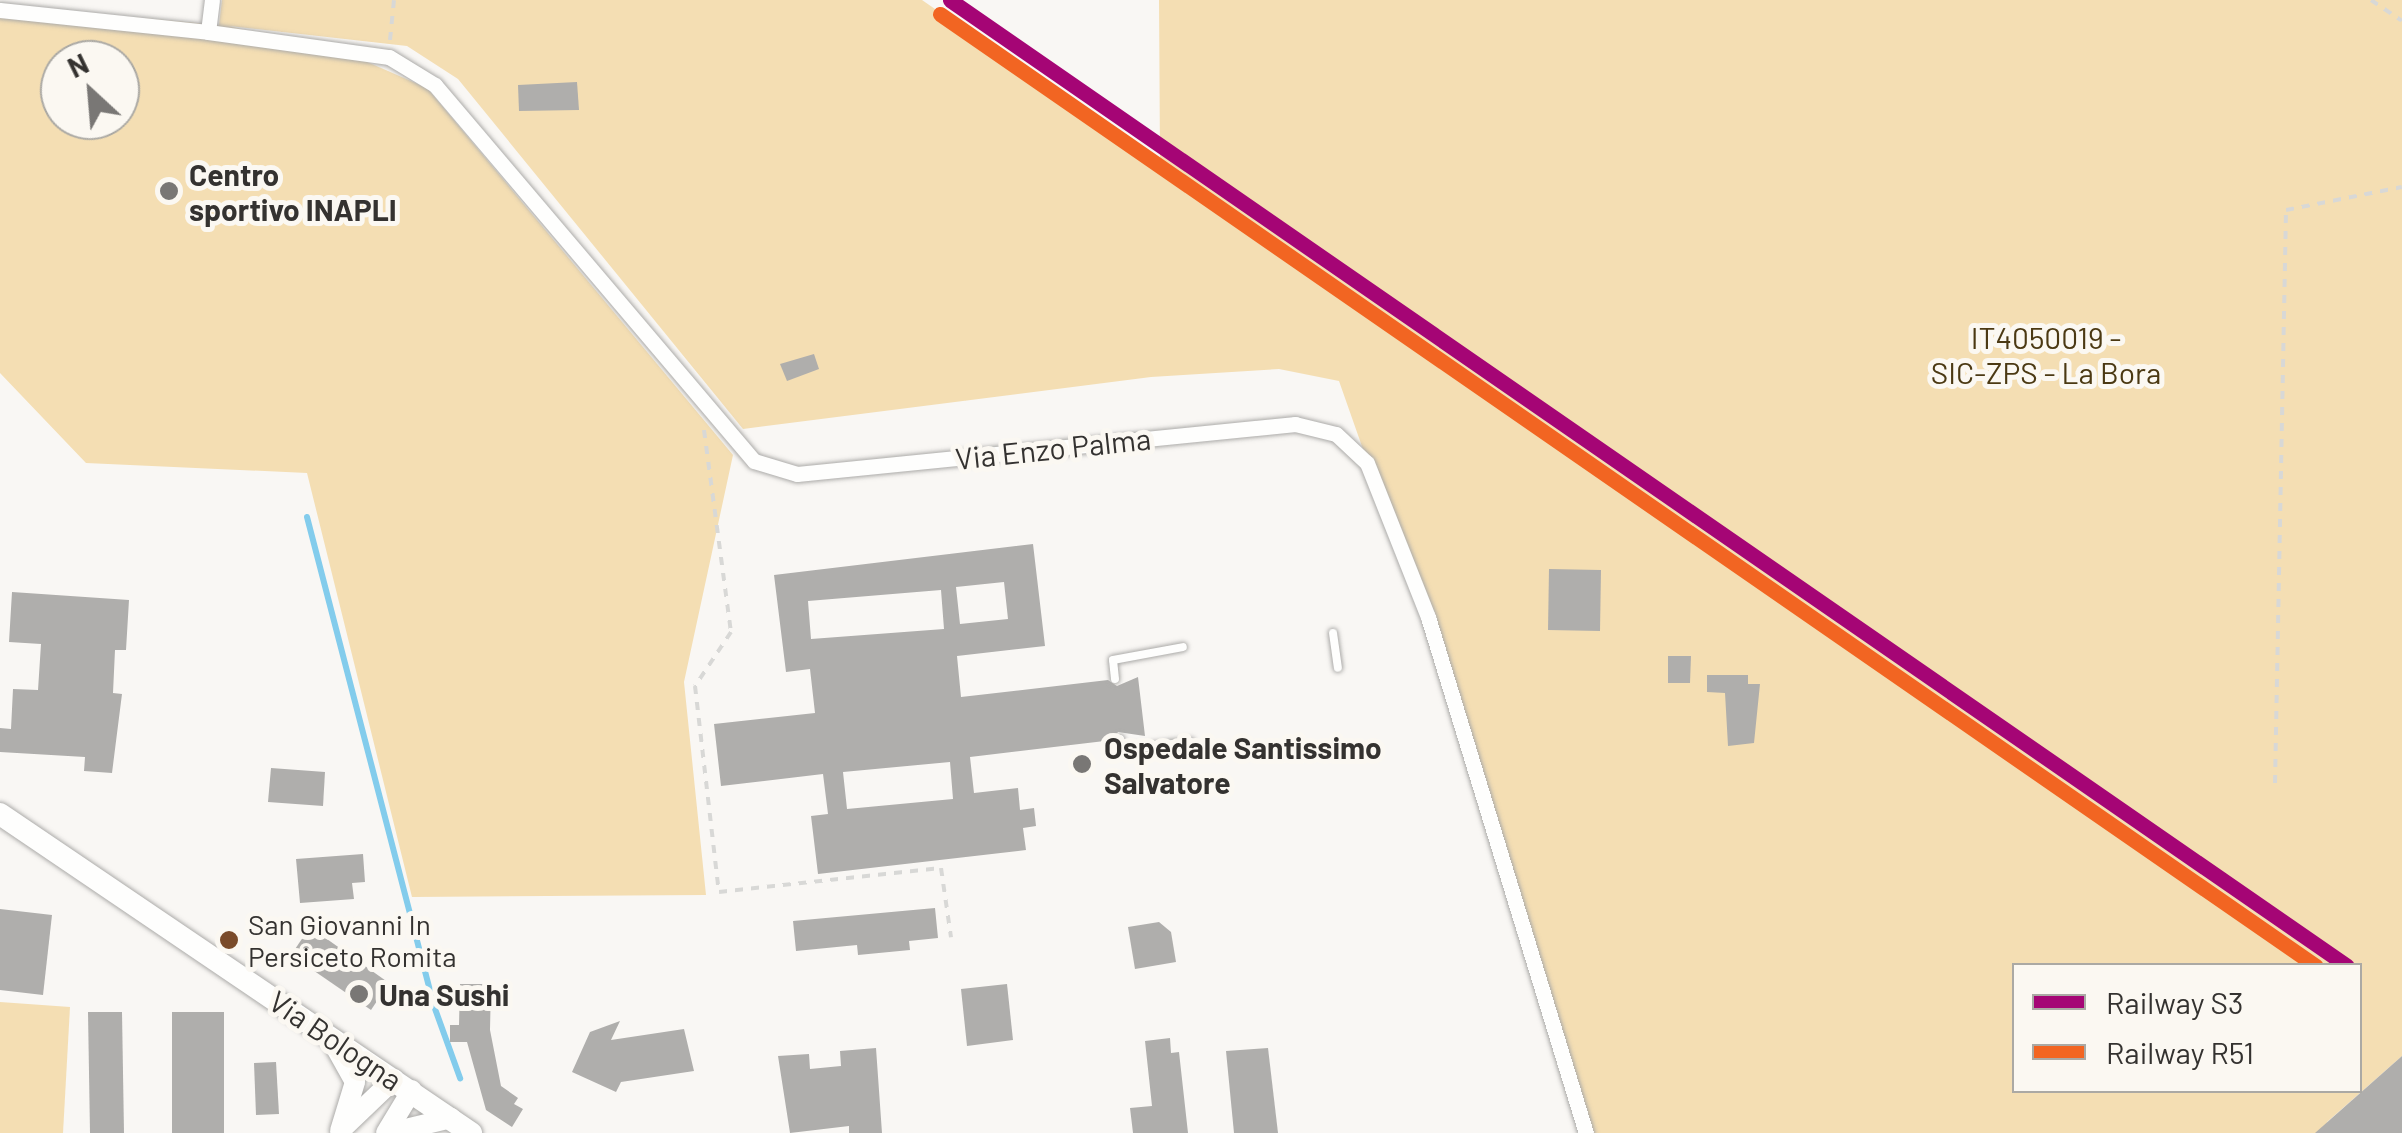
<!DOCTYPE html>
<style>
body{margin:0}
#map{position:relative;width:2402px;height:1133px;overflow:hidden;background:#f9f7f4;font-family:Barlow,sans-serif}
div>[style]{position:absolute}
.green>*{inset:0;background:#f4deb3}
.stream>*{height:6px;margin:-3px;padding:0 3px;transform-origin:3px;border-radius:3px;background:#83ccec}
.building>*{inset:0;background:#afaeac}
.path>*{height:4px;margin-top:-2px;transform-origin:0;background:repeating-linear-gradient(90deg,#d8d8d6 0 8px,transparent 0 16px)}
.roads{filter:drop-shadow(0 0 2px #acaba9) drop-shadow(0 0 2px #acaba9)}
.service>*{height:8px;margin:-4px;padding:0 4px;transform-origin:4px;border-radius:4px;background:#fefefd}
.minor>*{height:15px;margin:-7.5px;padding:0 7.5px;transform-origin:7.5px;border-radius:7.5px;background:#fefefd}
.tertiary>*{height:20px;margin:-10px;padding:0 10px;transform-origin:10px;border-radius:10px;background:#fefefd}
.secondary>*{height:22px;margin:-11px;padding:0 11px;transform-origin:11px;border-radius:11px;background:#fefefd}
.rail-1>*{height:15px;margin:-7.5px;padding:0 7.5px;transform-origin:7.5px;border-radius:7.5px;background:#a50575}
.rail-2>*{height:15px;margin:-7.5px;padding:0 7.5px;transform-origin:7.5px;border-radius:7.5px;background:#f26522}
.dots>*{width:28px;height:28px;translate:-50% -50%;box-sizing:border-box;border:5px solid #fbf8f2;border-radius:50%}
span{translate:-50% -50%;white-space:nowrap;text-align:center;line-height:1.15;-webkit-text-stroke:10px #fbf8f2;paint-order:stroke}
.bus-label{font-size:28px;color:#343230}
.left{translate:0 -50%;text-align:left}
.poi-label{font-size:30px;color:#343230;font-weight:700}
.park-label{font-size:30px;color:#4b3913}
.street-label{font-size:30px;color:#343230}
.legend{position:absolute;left:2012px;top:963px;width:350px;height:130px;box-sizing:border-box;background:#fbf8f2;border:2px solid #aba9a4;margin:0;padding:12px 18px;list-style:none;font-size:30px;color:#343230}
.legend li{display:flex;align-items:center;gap:20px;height:50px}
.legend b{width:50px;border:2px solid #aba9a4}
.north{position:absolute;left:40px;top:40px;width:100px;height:100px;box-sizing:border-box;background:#fbf8f2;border:2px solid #aba9a4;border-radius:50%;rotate:334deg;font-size:28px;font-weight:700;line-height:40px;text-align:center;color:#343230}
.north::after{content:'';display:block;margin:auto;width:35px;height:45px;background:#797775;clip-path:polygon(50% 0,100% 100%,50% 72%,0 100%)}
</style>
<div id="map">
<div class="green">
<div style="clip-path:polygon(evenodd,222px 0,922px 0,1341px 290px,1160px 159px,1159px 0,2402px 0,2402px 1056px,2327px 1122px,2326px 1133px,1586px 1133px,1468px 748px,1339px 381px,1279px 369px,1151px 377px,743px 429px,458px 79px,407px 46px,229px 26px,365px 61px,427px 88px,733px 455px,684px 682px,706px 895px,412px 897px,307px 473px,86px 463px,0 373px,0 5px,219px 25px,222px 0,60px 60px,120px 60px,120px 120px,60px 120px,60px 60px,222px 0,2014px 966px,2360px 966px,2360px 1090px,2014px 1090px,2014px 966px)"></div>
<div style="clip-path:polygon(0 1002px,70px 1007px,63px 1133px,0 1133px)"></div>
</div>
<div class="stream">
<div style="left:307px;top:517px;width:505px;rotate:75.44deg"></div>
<div style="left:434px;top:1006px;width:77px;rotate:70.1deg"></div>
</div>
<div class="building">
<div style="clip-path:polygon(577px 82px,579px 110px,519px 111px,518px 85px)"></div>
<div style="clip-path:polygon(814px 354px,819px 369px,787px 381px,780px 364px)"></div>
<div style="clip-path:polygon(evenodd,1033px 544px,1045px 646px,957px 656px,961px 697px,1108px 680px,1117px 686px,1138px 677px,1145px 736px,1118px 732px,1113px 740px,970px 757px,974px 793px,1018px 788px,1020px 810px,1034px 808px,1036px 826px,1023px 828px,1026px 850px,818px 874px,811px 816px,828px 814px,823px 774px,721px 786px,714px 724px,815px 713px,810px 669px,786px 672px,774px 575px,1033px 544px,1004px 582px,1008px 619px,960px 624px,956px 587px,1004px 582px,1033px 544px,941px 590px,944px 629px,811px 639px,808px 601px,941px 590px,1033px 544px,950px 762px,953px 799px,847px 809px,843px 772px,950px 762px)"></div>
<div style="clip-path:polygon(1549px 569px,1601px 570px,1600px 631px,1548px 630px)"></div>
<div style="clip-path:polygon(12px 592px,129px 600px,126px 650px,115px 650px,113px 693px,122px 694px,112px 773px,84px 771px,85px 757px,0 752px,0 728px,11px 729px,13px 689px,38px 690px,41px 644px,9px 642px)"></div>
<div style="clip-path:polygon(1668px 656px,1691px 656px,1690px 683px,1668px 683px)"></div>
<div style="clip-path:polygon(1707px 675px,1748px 675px,1748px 684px,1760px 684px,1754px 743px,1728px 746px,1725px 693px,1707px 692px)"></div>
<div style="clip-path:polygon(271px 768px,325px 772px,323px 806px,268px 802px)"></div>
<div style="clip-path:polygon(363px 854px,365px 882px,352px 883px,354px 899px,300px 903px,296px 859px)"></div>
<div style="clip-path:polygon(935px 908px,938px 938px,909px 941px,910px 950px,858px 955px,857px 945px,796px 951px,793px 921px)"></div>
<div style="clip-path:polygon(0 909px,52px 915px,43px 995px,0 990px)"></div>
<div style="clip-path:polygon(1159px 922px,1171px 932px,1176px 962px,1135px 969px,1128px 927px)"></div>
<div style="clip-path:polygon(310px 927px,389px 983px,371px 1010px,291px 955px)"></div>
<div style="clip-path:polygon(460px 984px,491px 984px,490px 1030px,501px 1086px,518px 1098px,514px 1104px,523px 1109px,512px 1127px,486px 1110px,467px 1042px,450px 1042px,450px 1025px,459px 1025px)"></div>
<div style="clip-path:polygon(1007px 984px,1013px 1040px,967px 1046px,961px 989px)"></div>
<div style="clip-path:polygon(88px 1012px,122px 1012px,124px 1133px,90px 1133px)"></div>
<div style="clip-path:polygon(172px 1012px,224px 1012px,224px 1133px,172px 1133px)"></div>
<div style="clip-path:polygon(620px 1021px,611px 1040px,684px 1029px,694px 1071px,621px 1082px,616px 1092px,572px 1072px,590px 1032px)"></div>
<div style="clip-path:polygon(1170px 1038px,1171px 1053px,1179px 1052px,1188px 1133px,1133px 1133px,1130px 1108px,1152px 1106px,1145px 1041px)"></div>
<div style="clip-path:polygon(876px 1048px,882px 1133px,849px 1133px,849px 1126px,790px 1133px,778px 1056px,809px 1054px,810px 1069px,841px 1066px,840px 1051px)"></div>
<div style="clip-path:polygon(1268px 1048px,1278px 1133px,1234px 1133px,1226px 1051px)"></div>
<div style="clip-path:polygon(2402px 1056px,2402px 1133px,2315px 1133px)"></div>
<div style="clip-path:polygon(276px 1062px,279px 1114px,256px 1115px,254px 1063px)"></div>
</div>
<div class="path">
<div style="left:2371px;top:0;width:37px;rotate:34deg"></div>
<div style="left:390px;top:40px;width:40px;rotate:-84.3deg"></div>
<div style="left:704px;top:430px;width:204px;rotate:82.4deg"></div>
<div style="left:731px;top:632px;width:65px;rotate:123.7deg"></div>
<div style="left:695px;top:686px;width:207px;rotate:83.4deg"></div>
<div style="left:719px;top:892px;width:223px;rotate:-6.2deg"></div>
<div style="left:941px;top:868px;width:70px;rotate:81.8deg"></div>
<div style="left:2275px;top:783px;width:573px;rotate:-88.9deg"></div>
<div style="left:2286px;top:210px;width:118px;rotate:-11.2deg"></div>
</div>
<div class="roads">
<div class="service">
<div style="left:1333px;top:633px;width:35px;rotate:82deg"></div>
<div style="left:1115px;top:679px;width:19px;rotate:-96deg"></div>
<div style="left:1113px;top:660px;width:71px;rotate:-10.5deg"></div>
<div style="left:1120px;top:739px;width:11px;rotate:85deg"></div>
<div style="left:1121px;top:750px;width:70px;rotate:-6.5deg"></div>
</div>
<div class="minor">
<div style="left:0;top:10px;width:209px;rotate:6deg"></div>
<div style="left:208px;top:32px;width:32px;rotate:-83deg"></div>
<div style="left:208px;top:32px;width:183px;rotate:7.9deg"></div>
<div style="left:389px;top:57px;width:54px;rotate:31.3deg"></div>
<div style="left:435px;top:85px;width:493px;rotate:49.7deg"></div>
<div style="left:754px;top:461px;width:45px;rotate:16.8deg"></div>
<div style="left:797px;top:474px;width:501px;rotate:-5.73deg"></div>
<div style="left:1295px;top:424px;width:42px;rotate:13.7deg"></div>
<div style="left:1336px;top:434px;width:42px;rotate:43.1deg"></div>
<div style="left:1367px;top:463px;width:166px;rotate:68.4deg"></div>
<div style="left:1428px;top:617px;width:540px;rotate:72.98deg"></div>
</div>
<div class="tertiary">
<div style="left:331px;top:1039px;width:49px;rotate:60.8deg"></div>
<div style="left:355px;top:1082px;width:51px;rotate:107deg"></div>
<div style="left:345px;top:1126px;width:68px;rotate:-43.8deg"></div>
<div style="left:386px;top:1133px;width:50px;rotate:-58.8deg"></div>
<div style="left:389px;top:1133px;width:64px;rotate:-13.6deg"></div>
</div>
<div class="secondary">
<div style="left:0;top:814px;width:569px;rotate:34.11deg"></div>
</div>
</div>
<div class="rail-1">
<div style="left:950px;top:0;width:1698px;rotate:34.66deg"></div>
</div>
<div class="rail-2">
<div style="left:940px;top:14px;width:1673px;rotate:34.68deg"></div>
</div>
<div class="dots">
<div style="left:169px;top:191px;background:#797775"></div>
<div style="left:1082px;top:764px;background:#797775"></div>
<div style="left:229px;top:940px;background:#7a4b2a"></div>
<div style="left:359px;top:994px;background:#797775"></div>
</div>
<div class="bus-label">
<span class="left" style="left:248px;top:940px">San Giovanni In<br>Persiceto Romita</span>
</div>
<div class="poi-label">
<span class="left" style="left:189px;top:191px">Centro<br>sportivo INAPLI</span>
<span class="left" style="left:1104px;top:764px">Ospedale Santissimo<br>Salvatore</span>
<span class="left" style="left:379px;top:994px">Una Sushi</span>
</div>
<div class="park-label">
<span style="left:2046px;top:354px">IT4050019 -<br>SIC-ZPS - La Bora</span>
</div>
<div class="street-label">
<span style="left:1053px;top:448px;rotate:-6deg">Via Enzo Palma</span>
<span style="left:336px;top:1040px;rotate:34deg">Via Bologna</span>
</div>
<ul class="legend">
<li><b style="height:12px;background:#a50575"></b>Railway S3</li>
<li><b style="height:12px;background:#f26522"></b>Railway R51</li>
</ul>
<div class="north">N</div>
</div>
